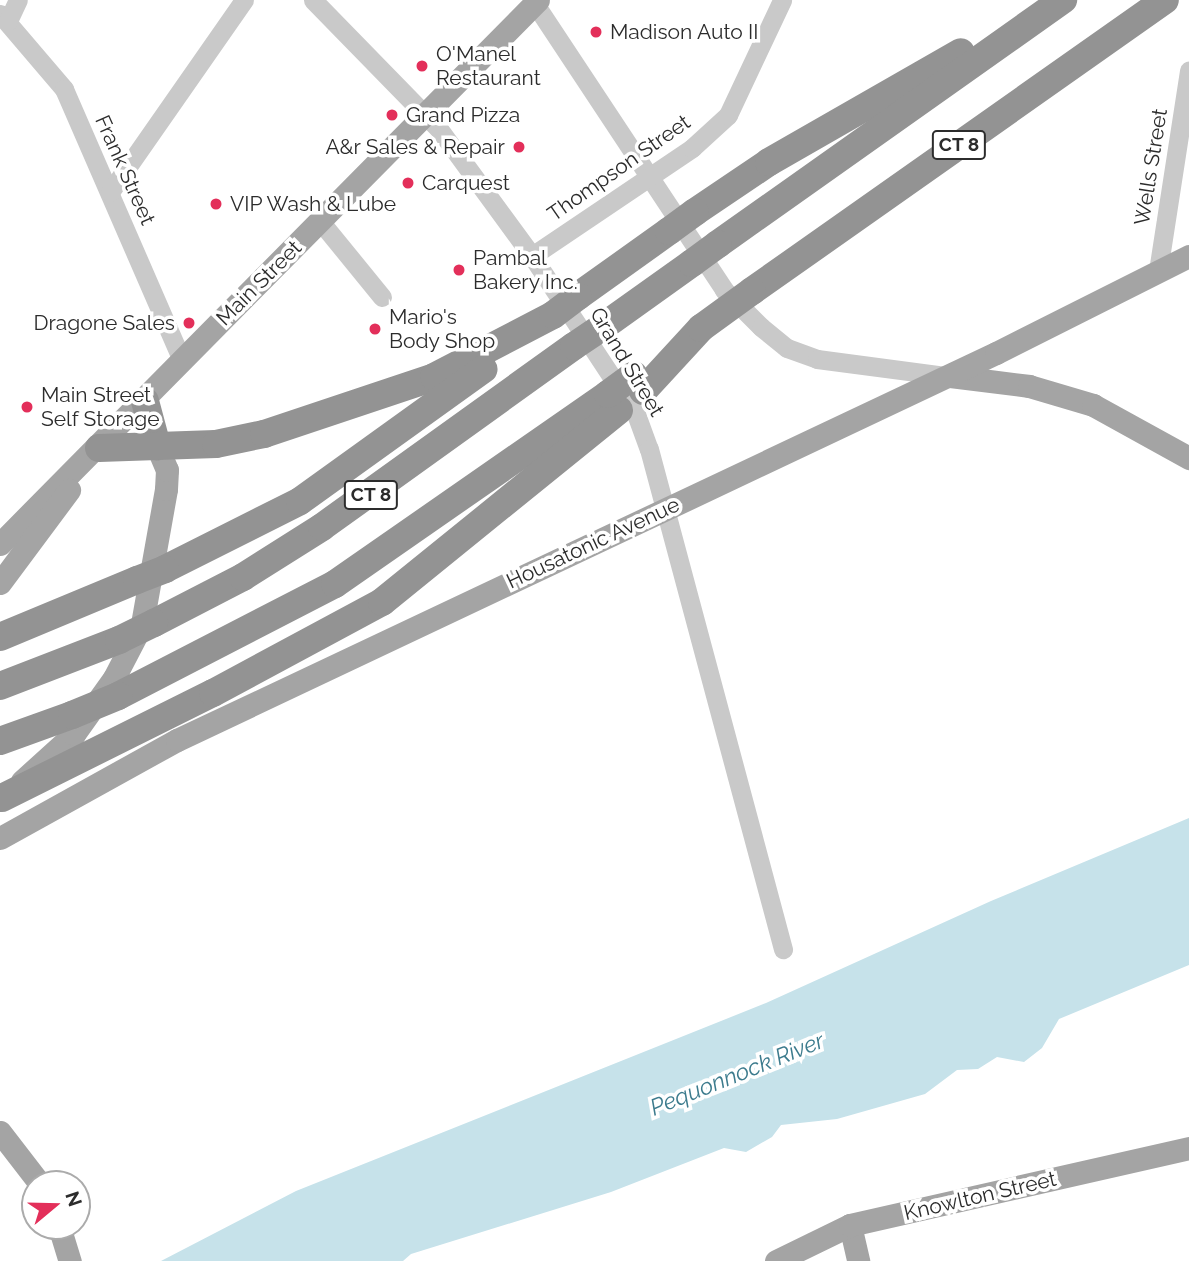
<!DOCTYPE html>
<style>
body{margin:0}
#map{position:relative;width:1189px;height:1261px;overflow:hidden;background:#fff;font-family:Raleway,sans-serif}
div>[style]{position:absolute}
.water>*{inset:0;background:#c6e2ea}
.minor>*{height:19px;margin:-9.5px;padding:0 9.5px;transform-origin:9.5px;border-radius:9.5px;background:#c9c9c9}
.major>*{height:23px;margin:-11.5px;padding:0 11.5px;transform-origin:11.5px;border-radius:11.5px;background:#a4a4a4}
.highway>*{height:28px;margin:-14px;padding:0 14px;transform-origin:14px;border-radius:14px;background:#939393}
.highway-bridge>*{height:28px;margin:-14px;padding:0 14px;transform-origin:14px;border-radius:14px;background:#939393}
.dots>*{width:19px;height:19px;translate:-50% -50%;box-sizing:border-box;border:4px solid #fff;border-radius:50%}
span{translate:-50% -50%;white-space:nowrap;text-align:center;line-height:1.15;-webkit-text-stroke:7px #fff;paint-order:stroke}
.shield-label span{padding:2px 5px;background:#fff;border:2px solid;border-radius:5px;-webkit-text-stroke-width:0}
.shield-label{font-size:19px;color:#2c2c2c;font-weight:700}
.poi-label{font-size:21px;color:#2c2c2c}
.left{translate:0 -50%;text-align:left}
.right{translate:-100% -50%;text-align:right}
.street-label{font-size:21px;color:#2c2c2c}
.water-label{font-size:23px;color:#3c7b8d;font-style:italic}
.north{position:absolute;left:21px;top:1170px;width:70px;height:70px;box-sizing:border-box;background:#fff;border:2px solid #ababab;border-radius:50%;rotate:71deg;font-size:19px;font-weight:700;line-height:28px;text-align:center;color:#2c2c2c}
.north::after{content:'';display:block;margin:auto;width:24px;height:32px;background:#e32f5a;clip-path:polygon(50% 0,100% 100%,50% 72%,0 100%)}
</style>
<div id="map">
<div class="water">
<div style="clip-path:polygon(1189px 818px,1189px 965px,1059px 1019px,1042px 1048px,1024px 1062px,997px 1057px,978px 1069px,957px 1070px,925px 1094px,837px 1119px,781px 1125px,772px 1137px,746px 1152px,724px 1148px,611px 1192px,411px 1254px,403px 1261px,161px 1261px,296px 1191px,766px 1003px,991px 901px)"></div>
</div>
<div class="minor">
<div style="left:313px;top:0;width:180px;rotate:45.7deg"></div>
<div style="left:439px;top:129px;width:157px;rotate:53.8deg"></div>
<div style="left:532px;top:256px;width:189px;rotate:56.6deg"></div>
<div style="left:636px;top:414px;width:37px;rotate:70deg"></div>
<div style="left:649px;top:449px;width:518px;rotate:75deg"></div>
<div style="left:535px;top:4px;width:343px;rotate:56.5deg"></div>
<div style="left:724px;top:290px;width:52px;rotate:45deg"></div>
<div style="left:761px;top:327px;width:33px;rotate:39deg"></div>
<div style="left:787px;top:348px;width:32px;rotate:20deg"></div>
<div style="left:817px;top:359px;width:131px;rotate:7.5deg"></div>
<div style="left:0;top:14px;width:99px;rotate:49.5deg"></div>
<div style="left:64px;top:89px;width:296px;rotate:66.5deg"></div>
<div style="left:8px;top:21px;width:23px;rotate:-65deg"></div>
<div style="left:110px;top:192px;width:234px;rotate:-55.1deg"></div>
<div style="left:320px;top:221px;width:98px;rotate:50.8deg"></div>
<div style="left:532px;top:256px;width:193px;rotate:-34deg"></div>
<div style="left:692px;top:148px;width:49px;rotate:-42.5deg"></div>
<div style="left:728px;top:115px;width:127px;rotate:-64.8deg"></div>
<div style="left:1158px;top:271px;width:203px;rotate:-81.2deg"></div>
</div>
<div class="major">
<div style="left:950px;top:376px;width:80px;rotate:7.2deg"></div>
<div style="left:1029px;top:386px;width:67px;rotate:16.5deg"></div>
<div style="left:1093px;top:405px;width:110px;rotate:28.9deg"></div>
<div style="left:0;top:544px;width:765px;rotate:-45.32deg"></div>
<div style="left:0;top:583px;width:116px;rotate:-53.4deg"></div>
<div style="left:22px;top:781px;width:70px;rotate:-42.1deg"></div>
<div style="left:74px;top:734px;width:69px;rotate:-54.5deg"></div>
<div style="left:114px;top:678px;width:61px;rotate:-62.6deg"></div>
<div style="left:142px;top:624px;width:137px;rotate:-79.9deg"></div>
<div style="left:166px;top:489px;width:19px;rotate:-87deg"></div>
<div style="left:167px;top:470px;width:26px;rotate:-113deg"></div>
<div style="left:0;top:838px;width:202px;rotate:-29deg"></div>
<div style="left:177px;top:740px;width:906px;rotate:-25.29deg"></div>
<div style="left:996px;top:353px;width:216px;rotate:-26.7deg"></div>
<div style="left:0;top:1132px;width:66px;rotate:52.4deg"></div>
<div style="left:850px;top:1225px;width:37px;rotate:77deg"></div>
<div style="left:59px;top:1226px;width:37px;rotate:73deg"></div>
<div style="left:776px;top:1261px;width:82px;rotate:-25.9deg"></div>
<div style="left:850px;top:1225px;width:348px;rotate:-12.8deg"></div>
</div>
<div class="highway">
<div style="left:695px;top:212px;width:89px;rotate:-34deg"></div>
<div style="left:769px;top:162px;width:221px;rotate:-29.8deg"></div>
<div style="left:718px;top:244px;width:423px;rotate:-35.3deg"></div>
<div style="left:752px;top:291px;width:505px;rotate:-35.17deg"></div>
<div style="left:578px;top:296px;width:112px;rotate:-35.5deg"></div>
<div style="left:601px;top:328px;width:112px;rotate:-35.5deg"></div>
<div style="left:643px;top:391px;width:86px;rotate:-47.4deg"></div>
<div style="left:145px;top:401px;width:47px;rotate:75.1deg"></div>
<div style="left:99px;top:448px;width:117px;rotate:-2deg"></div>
<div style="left:216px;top:444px;width:49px;rotate:-11.8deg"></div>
<div style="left:264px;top:434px;width:179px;rotate:-18.5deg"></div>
<div style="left:434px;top:377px;width:134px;rotate:-27.5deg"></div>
<div style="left:165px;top:569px;width:151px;rotate:-26.7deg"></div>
<div style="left:300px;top:501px;width:226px;rotate:-35.7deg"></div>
<div style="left:154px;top:623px;width:100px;rotate:-27.3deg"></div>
<div style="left:243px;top:577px;width:93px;rotate:-32.3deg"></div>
<div style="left:322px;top:527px;width:310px;rotate:-35.7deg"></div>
<div style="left:0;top:637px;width:148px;rotate:-22.6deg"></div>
<div style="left:0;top:686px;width:128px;rotate:-21.1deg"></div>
<div style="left:118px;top:696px;width:244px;rotate:-27.3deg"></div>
<div style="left:335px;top:584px;width:333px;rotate:-34.8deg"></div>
<div style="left:0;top:741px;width:77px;rotate:-19.9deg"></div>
<div style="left:2px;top:798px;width:236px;rotate:-26.5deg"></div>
<div style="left:213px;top:693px;width:192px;rotate:-28.3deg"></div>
<div style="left:382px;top:602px;width:305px;rotate:-39deg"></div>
</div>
<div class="highway-bridge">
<div style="left:669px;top:231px;width:32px;rotate:-36deg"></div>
<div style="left:692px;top:263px;width:32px;rotate:-36deg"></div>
<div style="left:553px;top:315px;width:31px;rotate:-37deg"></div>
<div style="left:701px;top:328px;width:63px;rotate:-36deg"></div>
<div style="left:574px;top:346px;width:32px;rotate:-34deg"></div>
<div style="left:608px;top:394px;width:32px;rotate:-36deg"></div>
<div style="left:137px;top:580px;width:30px;rotate:-21deg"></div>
<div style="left:119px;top:640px;width:39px;rotate:-26deg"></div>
<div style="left:72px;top:715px;width:50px;rotate:-22.4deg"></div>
</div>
<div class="dots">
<div style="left:596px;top:32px;background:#e32f5a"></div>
<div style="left:422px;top:66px;background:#e32f5a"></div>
<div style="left:392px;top:115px;background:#e32f5a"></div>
<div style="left:519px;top:147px;background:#e32f5a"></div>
<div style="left:408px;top:183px;background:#e32f5a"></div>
<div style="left:216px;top:204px;background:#e32f5a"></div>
<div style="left:459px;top:270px;background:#e32f5a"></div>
<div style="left:189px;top:323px;background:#e32f5a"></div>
<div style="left:375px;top:329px;background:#e32f5a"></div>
<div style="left:27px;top:407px;background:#e32f5a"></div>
</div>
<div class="shield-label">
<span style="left:959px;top:145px">CT 8</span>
<span style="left:371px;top:495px">CT 8</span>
</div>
<div class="poi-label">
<span class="left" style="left:610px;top:32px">Madison Auto II</span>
<span class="left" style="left:436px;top:66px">O'Manel<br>Restaurant</span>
<span class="left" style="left:406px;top:115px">Grand Pizza</span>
<span class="right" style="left:505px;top:147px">A&amp;r Sales &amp; Repair</span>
<span class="left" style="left:422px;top:183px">Carquest</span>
<span class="left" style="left:230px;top:204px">VIP Wash &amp; Lube</span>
<span class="left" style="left:473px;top:270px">Pambal<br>Bakery Inc.</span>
<span class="left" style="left:389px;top:329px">Mario's<br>Body Shop</span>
<span class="right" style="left:175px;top:323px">Dragone Sales</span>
<span class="left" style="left:41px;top:407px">Main Street<br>Self Storage</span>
</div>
<div class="street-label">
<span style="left:1151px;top:167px;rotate:-81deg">Wells Street</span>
<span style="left:619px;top:168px;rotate:-35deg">Thompson Street</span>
<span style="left:125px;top:170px;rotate:66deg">Frank Street</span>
<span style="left:259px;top:283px;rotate:-45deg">Main Street</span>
<span style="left:627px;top:362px;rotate:59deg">Grand Street</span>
<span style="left:593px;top:543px;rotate:-25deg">Housatonic Avenue</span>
<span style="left:980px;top:1196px;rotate:-13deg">Knowlton Street</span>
</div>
<div class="water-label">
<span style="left:737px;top:1074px;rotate:-22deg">Pequonnock River</span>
</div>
<div class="north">N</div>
</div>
